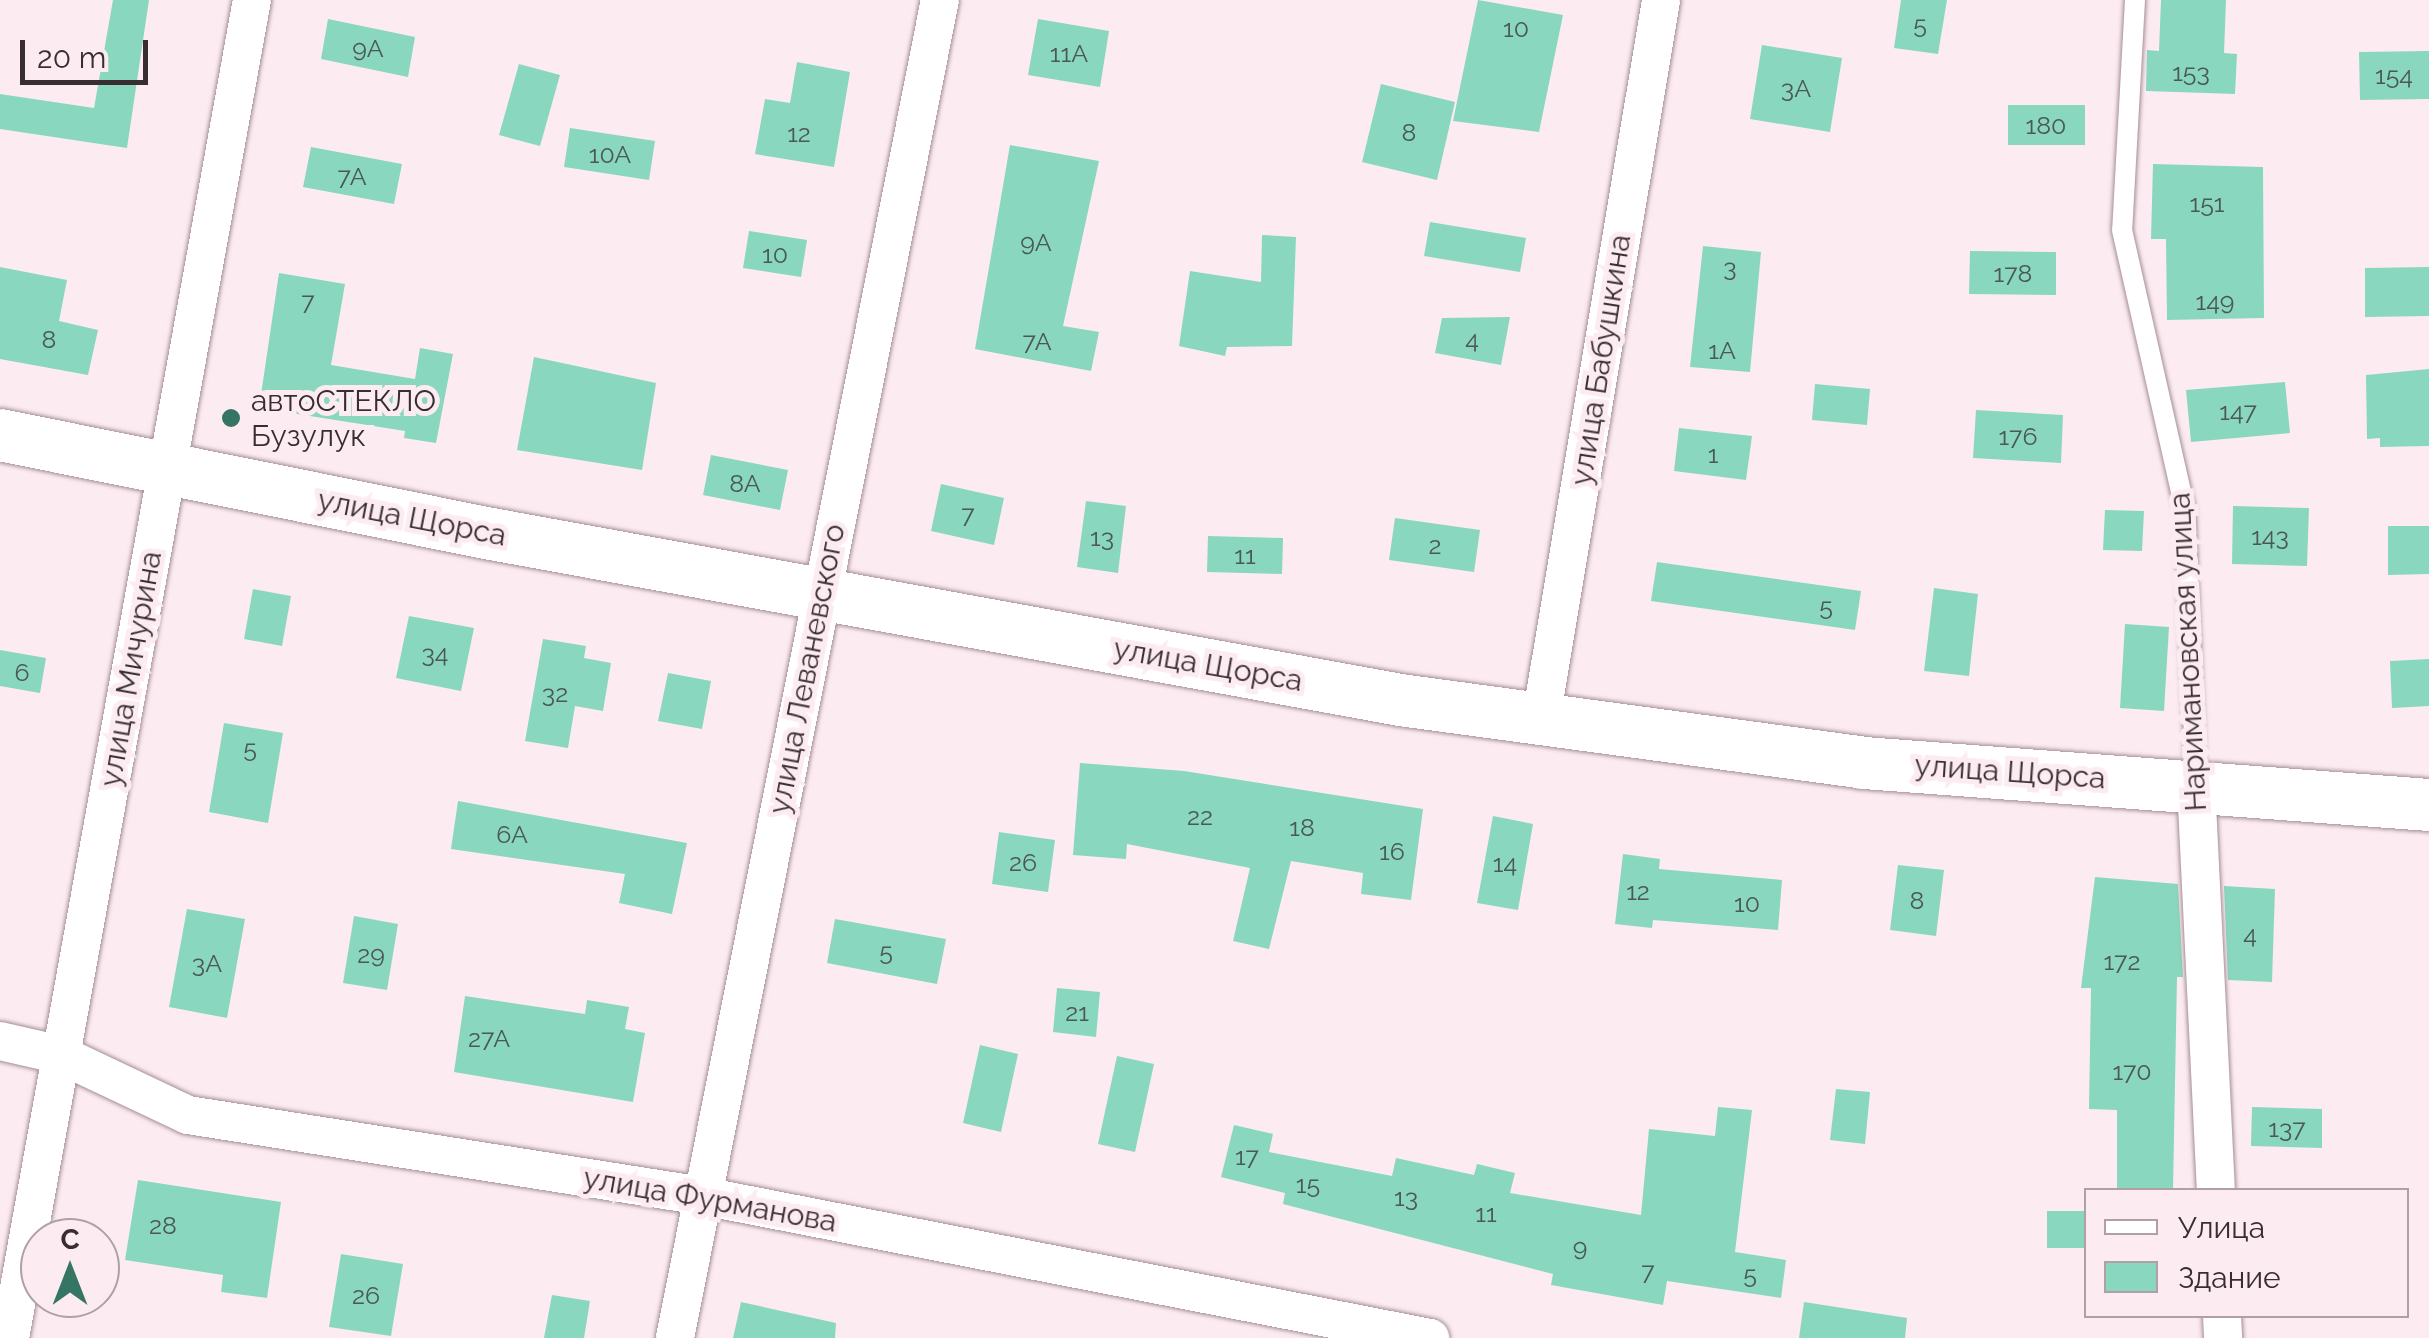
<!DOCTYPE html>
<meta charset="utf-8">
<style>
body{margin:0}
#map{position:relative;width:2429px;height:1338px;overflow:hidden;background:#fcecf1;font-family:Raleway,sans-serif}
div>[style]{position:absolute}
.building>*{inset:0;background:#89d7bf}
.roads{filter:drop-shadow(0 0 2px #a68e96) drop-shadow(0 0 2px #a68e96)}
.lane>*{height:20px;margin:-10px;padding:0 10px;transform-origin:10px;border-radius:10px;background:#fff}
.street>*{height:38px;margin:-19px;padding:0 19px;transform-origin:19px;border-radius:19px;background:#fff}
.secondary>*{height:52px;margin:-26px;padding:0 26px;transform-origin:26px;border-radius:26px;background:#fff}
.dots>*{width:28px;height:28px;translate:-50% -50%;box-sizing:border-box;border:5px solid #fcecf1;border-radius:50%}
span{translate:-50% -50%;white-space:nowrap;text-align:center;line-height:1.15;-webkit-text-stroke:10px #fcecf1;paint-order:stroke}
.number-label{font-size:25px;color:#4c5854}
.number-label span{-webkit-text-stroke-width:0}
.street-label{font-size:30px;color:#382e31}
.poi-label{font-size:30px;color:#382e31}
.left{translate:0 -50%;text-align:left}
.legend{position:absolute;left:2084px;top:1188px;width:325px;height:130px;box-sizing:border-box;background:#fcecf1;border:2px solid #aea0a4;margin:0;padding:12px 18px;list-style:none;font-size:30px;color:#382e31}
.legend li{display:flex;align-items:center;gap:20px;height:50px}
.legend b{width:50px;border:2px solid #aea0a4}
.north{position:absolute;left:20px;top:1218px;width:100px;height:100px;box-sizing:border-box;background:#fcecf1;border:2px solid #aea0a4;border-radius:50%;rotate:0deg;font-size:28px;font-weight:700;line-height:40px;text-align:center;color:#382e31}
.north::after{content:'';display:block;margin:auto;width:35px;height:45px;background:#367563;clip-path:polygon(50% 0,100% 100%,50% 72%,0 100%)}
.scale{position:absolute;left:20px;top:40px;width:128px;height:45px;box-sizing:border-box;border:5px solid #382e31;border-top:0;padding-left:12px;font-size:30px;line-height:35px;white-space:nowrap;color:#382e31;-webkit-text-stroke:8px #fcecf1;paint-order:stroke}
</style>
<div id="map">
<div class="building">
<div style="clip-path:polygon(113px 0,149px 0,127px 148px,0 129px,0 94px,94px 108px)"></div>
<div style="clip-path:polygon(1478px 0,1563px 15px,1539px 132px,1453px 121px)"></div>
<div style="clip-path:polygon(1901px 0,1947px 0,1938px 54px,1894px 48px)"></div>
<div style="clip-path:polygon(2161px 0,2226px 0,2224px 53px,2237px 54px,2235px 94px,2146px 91px,2147px 50px,2159px 51px)"></div>
<div style="clip-path:polygon(328px 19px,415px 37px,408px 77px,321px 59px)"></div>
<div style="clip-path:polygon(1038px 19px,1109px 31px,1100px 87px,1028px 75px)"></div>
<div style="clip-path:polygon(1762px 45px,1842px 58px,1830px 132px,1750px 119px)"></div>
<div style="clip-path:polygon(2429px 51px,2429px 99px,2360px 100px,2359px 52px)"></div>
<div style="clip-path:polygon(797px 62px,850px 72px,834px 167px,755px 154px,765px 99px,790px 103px)"></div>
<div style="clip-path:polygon(519px 64px,560px 75px,540px 146px,499px 135px)"></div>
<div style="clip-path:polygon(1381px 84px,1455px 102px,1437px 180px,1362px 162px)"></div>
<div style="clip-path:polygon(2008px 105px,2085px 105px,2085px 145px,2008px 145px)"></div>
<div style="clip-path:polygon(570px 128px,655px 141px,649px 180px,564px 167px)"></div>
<div style="clip-path:polygon(1010px 145px,1099px 161px,1063px 326px,1099px 332px,1091px 371px,975px 349px)"></div>
<div style="clip-path:polygon(311px 147px,402px 164px,394px 204px,303px 187px)"></div>
<div style="clip-path:polygon(2153px 164px,2263px 167px,2264px 318px,2167px 320px,2166px 239px,2151px 239px)"></div>
<div style="clip-path:polygon(1430px 222px,1526px 238px,1520px 272px,1424px 256px)"></div>
<div style="clip-path:polygon(749px 231px,807px 240px,801px 277px,743px 268px)"></div>
<div style="clip-path:polygon(1262px 235px,1296px 237px,1292px 346px,1227px 347px,1225px 356px,1179px 346px,1190px 271px,1261px 282px)"></div>
<div style="clip-path:polygon(1703px 246px,1761px 252px,1750px 372px,1690px 367px)"></div>
<div style="clip-path:polygon(1970px 251px,2056px 252px,2056px 295px,1969px 294px)"></div>
<div style="clip-path:polygon(0 267px,67px 280px,59px 321px,98px 330px,88px 375px,0 359px)"></div>
<div style="clip-path:polygon(2429px 267px,2429px 316px,2365px 317px,2365px 268px)"></div>
<div style="clip-path:polygon(279px 273px,345px 284px,331px 365px,415px 379px,420px 348px,453px 354px,436px 443px,404px 438px,405px 431px,259px 408px)"></div>
<div style="clip-path:polygon(1510px 317px,1501px 365px,1435px 353px,1442px 318px)"></div>
<div style="clip-path:polygon(534px 357px,656px 383px,642px 470px,517px 450px)"></div>
<div style="clip-path:polygon(2429px 369px,2429px 446px,2380px 447px,2380px 438px,2367px 439px,2366px 375px)"></div>
<div style="clip-path:polygon(2285px 382px,2290px 433px,2191px 442px,2186px 390px)"></div>
<div style="clip-path:polygon(1815px 384px,1870px 389px,1867px 425px,1812px 420px)"></div>
<div style="clip-path:polygon(1976px 410px,2063px 415px,2061px 463px,1973px 458px)"></div>
<div style="clip-path:polygon(1679px 428px,1752px 436px,1746px 480px,1674px 471px)"></div>
<div style="clip-path:polygon(711px 455px,788px 470px,780px 510px,703px 495px)"></div>
<div style="clip-path:polygon(941px 484px,1004px 498px,994px 545px,931px 531px)"></div>
<div style="clip-path:polygon(1086px 501px,1126px 506px,1118px 573px,1077px 567px)"></div>
<div style="clip-path:polygon(2233px 506px,2309px 508px,2307px 566px,2232px 564px)"></div>
<div style="clip-path:polygon(2105px 510px,2144px 511px,2142px 551px,2103px 550px)"></div>
<div style="clip-path:polygon(1395px 518px,1480px 530px,1474px 572px,1389px 560px)"></div>
<div style="clip-path:polygon(2388px 526px,2429px 526px,2429px 574px,2388px 575px)"></div>
<div style="clip-path:polygon(1208px 536px,1283px 538px,1282px 574px,1207px 572px)"></div>
<div style="clip-path:polygon(1657px 562px,1861px 591px,1855px 630px,1651px 601px)"></div>
<div style="clip-path:polygon(1934px 588px,1978px 594px,1969px 676px,1924px 671px)"></div>
<div style="clip-path:polygon(253px 589px,291px 596px,282px 646px,244px 639px)"></div>
<div style="clip-path:polygon(409px 616px,474px 628px,461px 691px,396px 678px)"></div>
<div style="clip-path:polygon(2125px 624px,2169px 627px,2164px 711px,2120px 708px)"></div>
<div style="clip-path:polygon(543px 639px,586px 646px,584px 658px,611px 663px,603px 711px,575px 706px,568px 748px,525px 741px)"></div>
<div style="clip-path:polygon(0 650px,46px 658px,40px 693px,0 686px)"></div>
<div style="clip-path:polygon(2429px 659px,2429px 706px,2392px 708px,2390px 661px)"></div>
<div style="clip-path:polygon(668px 673px,711px 681px,702px 729px,658px 721px)"></div>
<div style="clip-path:polygon(224px 723px,283px 733px,268px 823px,209px 812px)"></div>
<div style="clip-path:polygon(1080px 763px,1184px 771px,1423px 809px,1411px 900px,1361px 894px,1363px 873px,1291px 861px,1269px 949px,1233px 941px,1250px 868px,1127px 844px,1126px 859px,1073px 855px)"></div>
<div style="clip-path:polygon(458px 801px,687px 843px,672px 914px,619px 903px,625px 874px,451px 849px)"></div>
<div style="clip-path:polygon(1493px 816px,1533px 824px,1518px 910px,1477px 903px)"></div>
<div style="clip-path:polygon(999px 832px,1055px 840px,1048px 892px,992px 884px)"></div>
<div style="clip-path:polygon(1623px 854px,1660px 859px,1659px 869px,1782px 880px,1778px 930px,1653px 920px,1652px 928px,1615px 924px)"></div>
<div style="clip-path:polygon(1898px 865px,1944px 870px,1936px 936px,1890px 930px)"></div>
<div style="clip-path:polygon(2095px 877px,2178px 884px,2183px 977px,2177px 977px,2173px 1190px,2117px 1190px,2117px 1110px,2089px 1109px,2091px 988px,2081px 988px)"></div>
<div style="clip-path:polygon(2224px 886px,2275px 889px,2272px 982px,2228px 980px)"></div>
<div style="clip-path:polygon(187px 909px,245px 919px,227px 1018px,169px 1007px)"></div>
<div style="clip-path:polygon(354px 916px,398px 924px,387px 990px,343px 983px)"></div>
<div style="clip-path:polygon(835px 919px,946px 939px,937px 984px,827px 963px)"></div>
<div style="clip-path:polygon(1057px 988px,1100px 992px,1096px 1037px,1053px 1032px)"></div>
<div style="clip-path:polygon(465px 996px,585px 1014px,587px 1000px,629px 1007px,625px 1029px,645px 1033px,633px 1102px,454px 1072px)"></div>
<div style="clip-path:polygon(980px 1045px,1018px 1054px,1001px 1132px,963px 1123px)"></div>
<div style="clip-path:polygon(1117px 1056px,1154px 1064px,1135px 1152px,1098px 1144px)"></div>
<div style="clip-path:polygon(1836px 1089px,1870px 1092px,1865px 1144px,1830px 1140px)"></div>
<div style="clip-path:polygon(1718px 1107px,1752px 1110px,1735px 1252px,1786px 1260px,1781px 1298px,1667px 1281px,1663px 1305px,1551px 1285px,1553px 1274px,1283px 1204px,1285px 1193px,1221px 1177px,1234px 1125px,1273px 1134px,1269px 1152px,1392px 1176px,1396px 1158px,1474px 1175px,1477px 1164px,1515px 1173px,1510px 1193px,1641px 1215px,1649px 1129px,1715px 1136px)"></div>
<div style="clip-path:polygon(2252px 1107px,2322px 1109px,2322px 1148px,2251px 1146px)"></div>
<div style="clip-path:polygon(138px 1180px,281px 1202px,267px 1298px,221px 1292px,223px 1275px,125px 1260px)"></div>
<div style="clip-path:polygon(2047px 1211px,2086px 1211px,2086px 1248px,2047px 1248px)"></div>
<div style="clip-path:polygon(341px 1254px,403px 1264px,391px 1336px,329px 1327px)"></div>
<div style="clip-path:polygon(552px 1295px,590px 1301px,584px 1338px,544px 1338px)"></div>
<div style="clip-path:polygon(741px 1302px,836px 1323px,835px 1338px,733px 1338px)"></div>
<div style="clip-path:polygon(1804px 1302px,1907px 1318px,1905px 1338px,1799px 1338px)"></div>
</div>
<div class="roads">
<div class="lane">
<div style="left:2135px;top:0;width:230px;rotate:93.2deg"></div>
<div style="left:2122px;top:230px;width:287px;rotate:77.3deg"></div>
<div style="left:2185px;top:510px;width:274px;rotate:87.7deg"></div>
</div>
<div class="street">
<div style="left:1541px;top:719px;width:729px;rotate:-80.52deg"></div>
<div style="left:2196px;top:784px;width:406px;rotate:87.2deg"></div>
<div style="left:0;top:1041px;width:63px;rotate:12.9deg"></div>
<div style="left:61px;top:1055px;width:140px;rotate:25.3deg"></div>
<div style="left:188px;top:1115px;width:521px;rotate:8.94deg"></div>
<div style="left:703px;top:1196px;width:741px;rotate:11.05deg"></div>
<div style="left:2222px;top:1316px;width:22px;rotate:87deg"></div>
<div style="left:10px;top:1338px;width:1360px;rotate:-79.75deg"></div>
<div style="left:675px;top:1338px;width:1364px;rotate:-78.8deg"></div>
</div>
<div class="secondary">
<div style="left:0;top:435px;width:496px;rotate:11.4deg"></div>
<div style="left:486px;top:533px;width:929px;rotate:10.35deg"></div>
<div style="left:1400px;top:700px;width:468px;rotate:7.7deg"></div>
<div style="left:1864px;top:763px;width:567px;rotate:4.25deg"></div>
</div>
</div>
<div class="dots">
<div style="left:231px;top:418px;background:#367563"></div>
</div>
<div class="number-label">
<span style="left:1920px;top:24px">5</span>
<span style="left:1516px;top:28px">10</span>
<span style="left:368px;top:48px">9А</span>
<span style="left:1069px;top:53px">11А</span>
<span style="left:2191px;top:72px">153</span>
<span style="left:2394px;top:75px">154</span>
<span style="left:1796px;top:88px">3А</span>
<span style="left:2046px;top:125px">180</span>
<span style="left:1409px;top:132px">8</span>
<span style="left:799px;top:133px">12</span>
<span style="left:610px;top:154px">10А</span>
<span style="left:352px;top:176px">7А</span>
<span style="left:2207px;top:203px">151</span>
<span style="left:1036px;top:242px">9А</span>
<span style="left:775px;top:254px">10</span>
<span style="left:1730px;top:267px">3</span>
<span style="left:2013px;top:273px">178</span>
<span style="left:308px;top:301px">7</span>
<span style="left:2215px;top:301px">149</span>
<span style="left:49px;top:339px">8</span>
<span style="left:1472px;top:339px">4</span>
<span style="left:1037px;top:341px">7А</span>
<span style="left:1722px;top:350px">1А</span>
<span style="left:2238px;top:411px">147</span>
<span style="left:2018px;top:436px">176</span>
<span style="left:1713px;top:454px">1</span>
<span style="left:745px;top:483px">8А</span>
<span style="left:968px;top:514px">7</span>
<span style="left:2270px;top:536px">143</span>
<span style="left:1102px;top:537px">13</span>
<span style="left:1435px;top:545px">2</span>
<span style="left:1245px;top:555px">11</span>
<span style="left:1826px;top:606px">5</span>
<span style="left:435px;top:653px">34</span>
<span style="left:22px;top:672px">6</span>
<span style="left:555px;top:693px">32</span>
<span style="left:250px;top:748px">5</span>
<span style="left:1200px;top:816px">22</span>
<span style="left:1302px;top:827px">18</span>
<span style="left:512px;top:834px">6А</span>
<span style="left:1392px;top:851px">16</span>
<span style="left:1023px;top:862px">26</span>
<span style="left:1505px;top:863px">14</span>
<span style="left:1638px;top:891px">12</span>
<span style="left:1917px;top:900px">8</span>
<span style="left:1747px;top:903px">10</span>
<span style="left:2250px;top:934px">4</span>
<span style="left:886px;top:951px">5</span>
<span style="left:371px;top:954px">29</span>
<span style="left:2122px;top:961px">172</span>
<span style="left:207px;top:963px">3А</span>
<span style="left:1077px;top:1012px">21</span>
<span style="left:489px;top:1038px">27А</span>
<span style="left:2132px;top:1071px">170</span>
<span style="left:2287px;top:1128px">137</span>
<span style="left:1247px;top:1156px">17</span>
<span style="left:1308px;top:1184px">15</span>
<span style="left:1406px;top:1197px">13</span>
<span style="left:1486px;top:1213px">11</span>
<span style="left:163px;top:1225px">28</span>
<span style="left:1580px;top:1247px">9</span>
<span style="left:1648px;top:1271px">7</span>
<span style="left:1750px;top:1274px">5</span>
<span style="left:366px;top:1295px">26</span>
</div>
<div class="street-label">
<span style="left:1601px;top:360px;rotate:-81deg">улица Бабушкина</span>
<span style="left:412px;top:518px;rotate:11deg">улица Щорса</span>
<span style="left:2188px;top:652px;rotate:-93deg">Наримановская улица</span>
<span style="left:1208px;top:665px;rotate:10deg">улица Щорса</span>
<span style="left:131px;top:669px;rotate:-80deg">улица Мичурина</span>
<span style="left:807px;top:669px;rotate:-79deg">улица Леваневского</span>
<span style="left:2010px;top:772px;rotate:4deg">улица Щорса</span>
<span style="left:710px;top:1200px;rotate:10deg">улица Фурманова</span>
</div>
<div class="poi-label">
<span class="left" style="left:251px;top:418px">автоСТЕКЛО<br>Бузулук</span>
</div>
<ul class="legend">
<li><b style="height:12px;background:#fff"></b>Улица</li>
<li><b style="height:28px;background:#89d7bf"></b>Здание</li>
</ul>
<div class="north">С</div>
<div class="scale">20 m</div>
</div>
